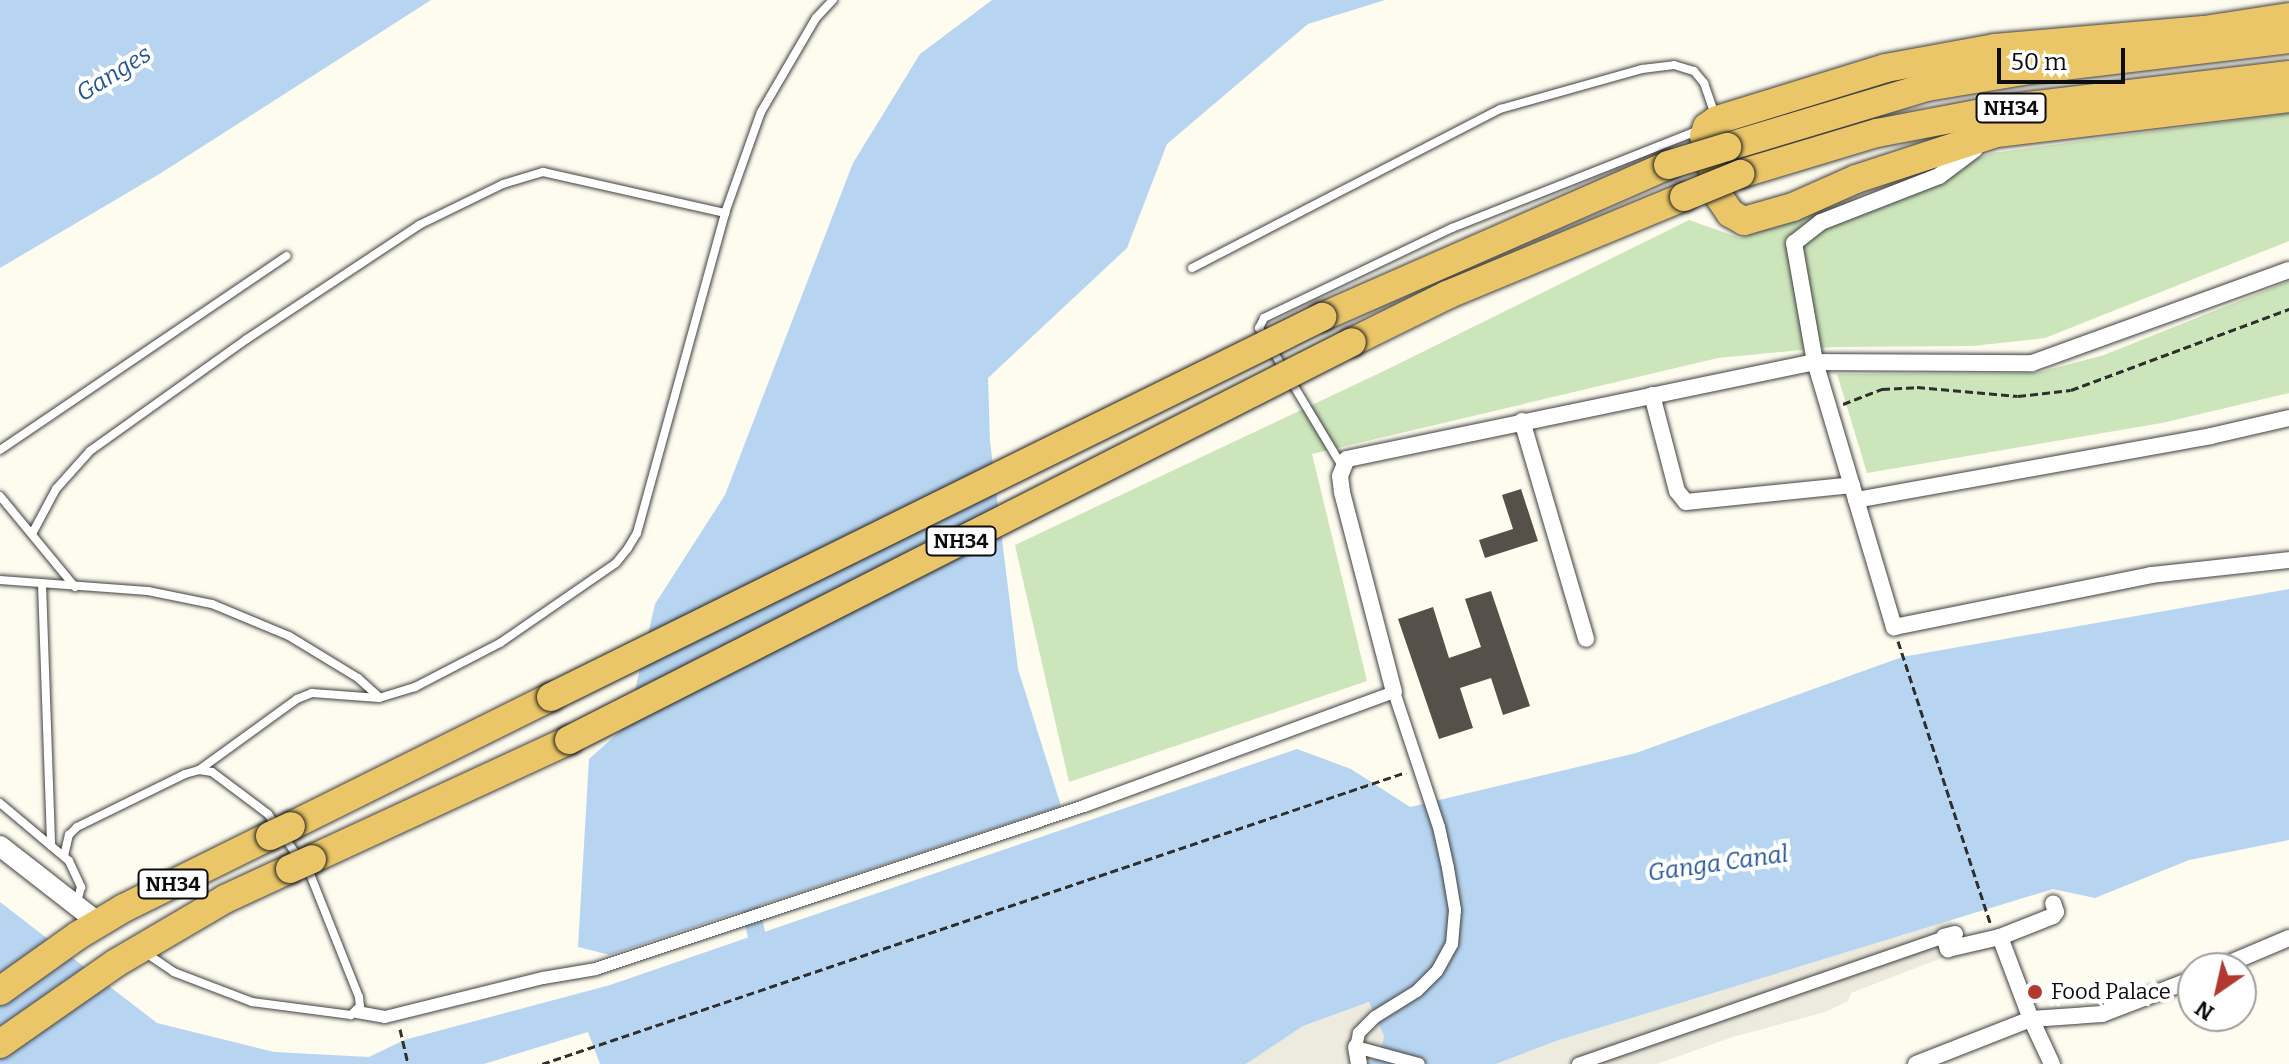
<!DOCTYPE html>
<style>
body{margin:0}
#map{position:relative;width:2289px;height:1064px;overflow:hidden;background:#fefcef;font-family:Bitter,serif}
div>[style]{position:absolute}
.green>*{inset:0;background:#cce5bb}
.plaza>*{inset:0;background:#edebde}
.water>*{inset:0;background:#b7d5f1}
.canal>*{height:18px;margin:-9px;padding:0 9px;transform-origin:9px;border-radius:9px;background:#b7d5f1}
.building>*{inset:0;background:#55504a}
.path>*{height:3px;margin-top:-1.5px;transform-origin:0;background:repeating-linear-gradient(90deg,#2f2f2f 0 8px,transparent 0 12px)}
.roads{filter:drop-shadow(0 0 2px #404040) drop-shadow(0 0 2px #404040)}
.service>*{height:8px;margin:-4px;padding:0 4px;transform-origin:4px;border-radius:4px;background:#fff}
.pedestrian>*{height:12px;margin:-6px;padding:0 6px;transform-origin:6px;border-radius:6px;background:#fff}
.minor>*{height:16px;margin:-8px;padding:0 8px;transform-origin:8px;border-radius:8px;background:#fff}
.tertiary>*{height:20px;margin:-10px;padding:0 10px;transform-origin:10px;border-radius:10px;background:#fff}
.trunk>*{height:28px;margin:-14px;padding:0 14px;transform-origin:14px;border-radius:14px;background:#eac668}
.bridges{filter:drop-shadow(0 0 2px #1e1e1e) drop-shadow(0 0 2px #1e1e1e)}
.trunk-bridge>*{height:28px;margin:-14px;padding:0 14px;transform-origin:14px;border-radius:14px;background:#eac668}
.dots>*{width:22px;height:22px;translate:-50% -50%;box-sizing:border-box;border:4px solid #fff;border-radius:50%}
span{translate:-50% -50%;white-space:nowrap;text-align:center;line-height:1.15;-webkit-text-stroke:8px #fff;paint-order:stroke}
.shield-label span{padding:2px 6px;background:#fff;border:2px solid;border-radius:6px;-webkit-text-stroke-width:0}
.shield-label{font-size:20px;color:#0d0d0d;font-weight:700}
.poi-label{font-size:22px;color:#0d0d0d}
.left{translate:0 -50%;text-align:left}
.water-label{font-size:24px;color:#215595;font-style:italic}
.north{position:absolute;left:2177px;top:952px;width:80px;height:80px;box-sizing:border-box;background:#fff;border:2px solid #9e9e9e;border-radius:50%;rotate:214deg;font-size:22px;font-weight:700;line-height:32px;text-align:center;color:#0d0d0d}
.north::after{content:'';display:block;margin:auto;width:28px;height:36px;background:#b23930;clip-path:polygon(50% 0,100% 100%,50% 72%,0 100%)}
.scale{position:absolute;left:1997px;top:48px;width:128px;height:36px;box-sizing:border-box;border:4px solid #0d0d0d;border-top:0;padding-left:10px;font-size:24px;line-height:28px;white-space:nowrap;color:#0d0d0d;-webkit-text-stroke:6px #fff;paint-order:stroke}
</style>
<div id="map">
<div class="green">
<div style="clip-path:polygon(2289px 113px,2289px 241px,2045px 338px,1973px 346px,1833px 347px,1718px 358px,1312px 454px,1367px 681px,1069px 782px,1015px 545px,1388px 369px,1689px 220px,1740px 238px,1992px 153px)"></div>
<div style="clip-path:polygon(2289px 281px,2289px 393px,2162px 423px,1867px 473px,1837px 374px,2036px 373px,2104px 355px)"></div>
</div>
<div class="plaza">
<div style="clip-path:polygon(1951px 919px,1960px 951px,1851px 993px,1848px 1001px,1825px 1012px,1733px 1037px,1657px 1064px,1496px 1064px,1556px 1041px)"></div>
<div style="clip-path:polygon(1369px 1002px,1384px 1036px,1380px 1056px,1366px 1064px,1246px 1064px,1303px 1026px)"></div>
</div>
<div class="water">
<div style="clip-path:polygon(0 0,431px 0,161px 173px,0 268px)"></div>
<div style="clip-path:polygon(992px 0,1385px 0,1308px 24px,1167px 144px,1127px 248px,988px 378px,990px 441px,1018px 669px,1061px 806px,610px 955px,578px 947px,589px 759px,627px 725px,655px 604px,725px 495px,853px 163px,920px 54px)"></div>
<div style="clip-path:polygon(2289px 589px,2289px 840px,2189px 860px,2095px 898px,2053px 889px,1556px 1041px,1496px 1064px,1366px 1064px,1380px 1056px,1384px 1036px,1369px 1002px,1303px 1026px,1246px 1064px,600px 1064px,588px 1032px,484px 1064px,0 1064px,0 902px,157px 1023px,274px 1052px,369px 1057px,404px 1040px,610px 985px,1297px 749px,1351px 769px,1410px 807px,1636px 753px,1902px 657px)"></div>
</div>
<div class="canal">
<div style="left:749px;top:899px;width:58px;rotate:78.1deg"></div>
</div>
<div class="building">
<div style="clip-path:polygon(1521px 489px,1538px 541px,1485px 558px,1479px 540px,1513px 529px,1502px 495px)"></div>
<div style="clip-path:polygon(1491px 591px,1530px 706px,1503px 715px,1491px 678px,1460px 688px,1473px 728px,1439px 739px,1398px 619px,1433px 607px,1449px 658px,1481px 647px,1465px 599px)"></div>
</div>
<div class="path">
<div style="left:1843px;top:404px;width:42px;rotate:-21deg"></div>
<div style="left:1882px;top:389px;width:35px;rotate:-3deg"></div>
<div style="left:1917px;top:387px;width:101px;rotate:5.1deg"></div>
<div style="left:2018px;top:396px;width:53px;rotate:-6.5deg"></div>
<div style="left:2071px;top:390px;width:233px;rotate:-20.4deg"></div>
<div style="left:1898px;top:641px;width:297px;rotate:71.9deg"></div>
<div style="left:400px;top:1029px;width:36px;rotate:77deg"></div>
<div style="left:542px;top:1064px;width:912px;rotate:-18.67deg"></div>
</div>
<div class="roads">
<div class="service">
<div style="left:1192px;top:268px;width:347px;rotate:-27.3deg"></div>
<div style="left:1500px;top:109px;width:148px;rotate:-15.7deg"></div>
<div style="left:1642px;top:69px;width:32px;rotate:-7deg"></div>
<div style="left:1674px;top:65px;width:21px;rotate:17deg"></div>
<div style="left:1694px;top:71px;width:16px;rotate:50deg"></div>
<div style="left:1704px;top:83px;width:36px;rotate:71deg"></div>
<div style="left:0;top:450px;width:346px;rotate:-34.1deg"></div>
<div style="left:1342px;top:466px;width:161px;rotate:-121deg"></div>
<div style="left:1259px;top:328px;width:11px;rotate:-63deg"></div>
<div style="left:1264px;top:318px;width:208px;rotate:-25.6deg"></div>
<div style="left:1452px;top:228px;width:266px;rotate:-21.6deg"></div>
<div style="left:0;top:496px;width:118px;rotate:50.5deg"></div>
<div style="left:33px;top:532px;width:49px;rotate:-61.9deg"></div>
<div style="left:56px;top:489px;width:51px;rotate:-48.2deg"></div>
<div style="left:90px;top:451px;width:193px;rotate:-35.5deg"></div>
<div style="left:247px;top:339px;width:206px;rotate:-33.5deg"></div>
<div style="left:419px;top:225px;width:93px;rotate:-26deg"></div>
<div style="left:503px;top:184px;width:42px;rotate:-16.7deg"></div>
<div style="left:543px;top:172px;width:187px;rotate:12.7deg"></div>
<div style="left:0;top:580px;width:148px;rotate:4.3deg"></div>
<div style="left:148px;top:591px;width:65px;rotate:11.5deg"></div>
<div style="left:212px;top:604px;width:83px;rotate:22.6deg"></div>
<div style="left:289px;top:636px;width:81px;rotate:31.3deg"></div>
<div style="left:358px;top:678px;width:28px;rotate:42deg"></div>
<div style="left:42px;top:584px;width:262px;rotate:88deg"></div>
<div style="left:199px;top:770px;width:121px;rotate:-35.9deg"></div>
<div style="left:297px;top:699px;width:16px;rotate:-22deg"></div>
<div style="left:312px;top:693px;width:67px;rotate:4.3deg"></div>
<div style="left:379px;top:698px;width:38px;rotate:-17deg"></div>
<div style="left:415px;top:687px;width:96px;rotate:-27.4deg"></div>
<div style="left:500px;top:643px;width:141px;rotate:-34.6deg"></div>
<div style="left:616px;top:563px;width:19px;rotate:-51deg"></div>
<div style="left:628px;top:548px;width:17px;rotate:-59deg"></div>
<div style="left:637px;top:533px;width:332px;rotate:-74.6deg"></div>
<div style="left:725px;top:213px;width:107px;rotate:-70.4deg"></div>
<div style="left:761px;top:112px;width:109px;rotate:-59.7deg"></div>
<div style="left:816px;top:18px;width:25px;rotate:-47deg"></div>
<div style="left:0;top:803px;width:90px;rotate:40deg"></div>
<div style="left:69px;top:861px;width:29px;rotate:65deg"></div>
<div style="left:81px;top:887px;width:16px;rotate:105deg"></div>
<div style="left:64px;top:856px;width:22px;rotate:-77deg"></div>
<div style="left:69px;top:835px;width:11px;rotate:-45deg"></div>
<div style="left:77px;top:827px;width:120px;rotate:-26.1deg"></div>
<div style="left:185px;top:774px;width:15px;rotate:-16deg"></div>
<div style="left:199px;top:770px;width:13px;rotate:9deg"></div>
<div style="left:212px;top:772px;width:70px;rotate:36.9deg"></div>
<div style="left:268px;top:814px;width:73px;rotate:55deg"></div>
<div style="left:310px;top:874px;width:132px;rotate:68.3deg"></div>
<div style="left:359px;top:997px;width:9px;rotate:84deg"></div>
<div style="left:360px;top:1006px;width:13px;rotate:135deg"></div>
<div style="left:351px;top:1015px;width:100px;rotate:-172.5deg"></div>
<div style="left:252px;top:1002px;width:84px;rotate:-159deg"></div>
<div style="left:174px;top:972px;width:36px;rotate:-146deg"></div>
</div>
<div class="pedestrian">
<div style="left:357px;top:1012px;width:28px;rotate:10deg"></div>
<div style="left:385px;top:1017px;width:163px;rotate:-13.9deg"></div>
<div style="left:543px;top:978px;width:54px;rotate:-9.6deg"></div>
<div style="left:596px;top:969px;width:515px;rotate:-18.47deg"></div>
<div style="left:1084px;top:806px;width:330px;rotate:-20.2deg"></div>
<div style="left:1394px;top:692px;width:142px;rotate:71.6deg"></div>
<div style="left:1439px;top:827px;width:42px;rotate:77.6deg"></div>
<div style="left:1448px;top:868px;width:43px;rotate:80.5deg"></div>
<div style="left:1455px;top:910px;width:34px;rotate:95deg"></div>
<div style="left:1452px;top:944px;width:31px;rotate:119deg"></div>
<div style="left:1437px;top:971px;width:28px;rotate:135deg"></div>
<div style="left:1417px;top:991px;width:49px;rotate:148.2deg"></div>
<div style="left:1375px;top:1017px;width:23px;rotate:135deg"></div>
<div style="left:1359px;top:1033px;width:14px;rotate:102deg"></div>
<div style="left:1356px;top:1047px;width:65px;rotate:15.1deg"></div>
<div style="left:1578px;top:1064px;width:387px;rotate:-19.1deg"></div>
</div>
<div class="minor">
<div style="left:1975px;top:149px;width:45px;rotate:143.1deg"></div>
<div style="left:1939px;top:176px;width:127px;rotate:158.7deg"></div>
<div style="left:1821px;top:222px;width:34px;rotate:142deg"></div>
<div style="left:1794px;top:243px;width:121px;rotate:80deg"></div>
<div style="left:1815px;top:362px;width:277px;rotate:73.4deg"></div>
<div style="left:1894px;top:627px;width:262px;rotate:-11.4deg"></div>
<div style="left:2151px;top:575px;width:139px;rotate:-6.2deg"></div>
<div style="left:1652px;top:395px;width:99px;rotate:75.4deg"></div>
<div style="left:1677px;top:491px;width:14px;rotate:51deg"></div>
<div style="left:1686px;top:502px;width:167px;rotate:-5.8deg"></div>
<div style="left:1522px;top:421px;width:227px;rotate:73.6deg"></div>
<div style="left:1856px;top:500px;width:361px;rotate:-10.2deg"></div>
<div style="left:2211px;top:436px;width:80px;rotate:-13deg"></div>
<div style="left:1394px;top:692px;width:207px;rotate:-104.6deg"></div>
<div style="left:1342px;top:492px;width:16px;rotate:-97deg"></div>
<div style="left:1340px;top:476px;width:18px;rotate:-68deg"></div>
<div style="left:1347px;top:459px;width:478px;rotate:-11.7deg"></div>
<div style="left:1815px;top:362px;width:217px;rotate:0.3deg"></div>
<div style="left:2032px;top:363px;width:273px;rotate:-19.9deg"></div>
<div style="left:1955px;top:934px;width:11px;rotate:165deg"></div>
<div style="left:1944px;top:937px;width:13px;rotate:72deg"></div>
<div style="left:1948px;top:949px;width:53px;rotate:-13deg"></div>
<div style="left:2000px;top:937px;width:88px;rotate:69.3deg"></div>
<div style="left:2031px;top:1019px;width:71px;rotate:-4deg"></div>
<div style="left:2102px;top:1014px;width:97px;rotate:-21deg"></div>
<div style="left:2000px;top:937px;width:57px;rotate:-21.6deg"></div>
<div style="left:2053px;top:916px;width:5px;rotate:-53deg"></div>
<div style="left:2056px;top:912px;width:9px;rotate:-108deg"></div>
<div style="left:2218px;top:968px;width:77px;rotate:-22.9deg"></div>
<div style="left:1356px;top:1047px;width:17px;rotate:80deg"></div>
<div style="left:1916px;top:1064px;width:123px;rotate:-21.4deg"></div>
<div style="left:2031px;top:1019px;width:50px;rotate:65deg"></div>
</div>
<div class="tertiary">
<div style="left:0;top:846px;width:125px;rotate:37.9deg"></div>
</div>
<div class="trunk">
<div style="left:2289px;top:17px;width:86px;rotate:171.3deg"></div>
<div style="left:2204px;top:30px;width:210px;rotate:175.1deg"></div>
<div style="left:1995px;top:48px;width:111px;rotate:169.6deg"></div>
<div style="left:1886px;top:68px;width:177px;rotate:162.9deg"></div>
<div style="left:1717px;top:120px;width:12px;rotate:145deg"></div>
<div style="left:1707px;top:127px;width:9px;rotate:108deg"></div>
<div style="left:1704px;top:136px;width:64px;rotate:75.5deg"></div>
<div style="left:1720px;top:198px;width:18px;rotate:56deg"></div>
<div style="left:1730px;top:213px;width:16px;rotate:30deg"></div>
<div style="left:1744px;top:221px;width:51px;rotate:-15.9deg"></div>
<div style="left:1793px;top:207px;width:69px;rotate:-24deg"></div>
<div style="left:1856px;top:179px;width:148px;rotate:-18.1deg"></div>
<div style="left:1997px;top:133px;width:294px;rotate:-6.8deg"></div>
<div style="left:1727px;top:147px;width:209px;rotate:-16.7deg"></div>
<div style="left:1927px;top:87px;width:104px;rotate:-9.4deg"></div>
<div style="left:2030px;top:70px;width:261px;rotate:-6.8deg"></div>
<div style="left:1740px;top:174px;width:143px;rotate:-16.7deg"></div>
<div style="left:1877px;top:133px;width:128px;rotate:-10.8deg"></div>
<div style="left:2003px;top:109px;width:288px;rotate:-6.8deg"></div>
<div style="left:1322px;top:317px;width:378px;rotate:-23.7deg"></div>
<div style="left:1352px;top:342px;width:106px;rotate:-26.3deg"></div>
<div style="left:1447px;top:295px;width:256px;rotate:-22.5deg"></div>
<div style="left:291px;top:826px;width:290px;rotate:-26.4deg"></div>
<div style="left:312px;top:859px;width:283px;rotate:-24.8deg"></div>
<div style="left:0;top:991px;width:95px;rotate:-35.5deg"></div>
<div style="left:77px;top:936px;width:55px;rotate:-30.8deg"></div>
<div style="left:124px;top:908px;width:163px;rotate:-26.3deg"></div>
<div style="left:0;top:1044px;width:141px;rotate:-34.9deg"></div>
<div style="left:116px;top:963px;width:126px;rotate:-30.4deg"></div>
<div style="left:225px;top:899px;width:72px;rotate:-24.8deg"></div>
</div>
</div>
<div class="bridges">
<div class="trunk-bridge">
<div style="left:1668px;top:165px;width:62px;rotate:-17deg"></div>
<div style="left:1684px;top:197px;width:61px;rotate:-22.3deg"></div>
<div style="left:551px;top:697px;width:860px;rotate:-26.24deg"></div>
<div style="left:569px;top:740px;width:878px;rotate:-26.94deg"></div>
<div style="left:270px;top:836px;width:23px;rotate:-25deg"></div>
<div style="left:290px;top:869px;width:24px;rotate:-24deg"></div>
</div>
</div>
<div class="dots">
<div style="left:2035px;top:992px;background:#b23930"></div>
</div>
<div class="shield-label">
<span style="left:2011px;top:108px">NH34</span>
<span style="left:961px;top:541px">NH34</span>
<span style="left:173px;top:884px">NH34</span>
</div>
<div class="poi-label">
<span class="left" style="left:2051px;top:992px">Food Palace</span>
</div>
<div class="water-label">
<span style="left:114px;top:74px;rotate:-32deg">Ganges</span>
<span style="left:1718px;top:864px;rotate:-8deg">Ganga Canal</span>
</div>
<div class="north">N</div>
<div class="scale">50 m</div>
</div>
